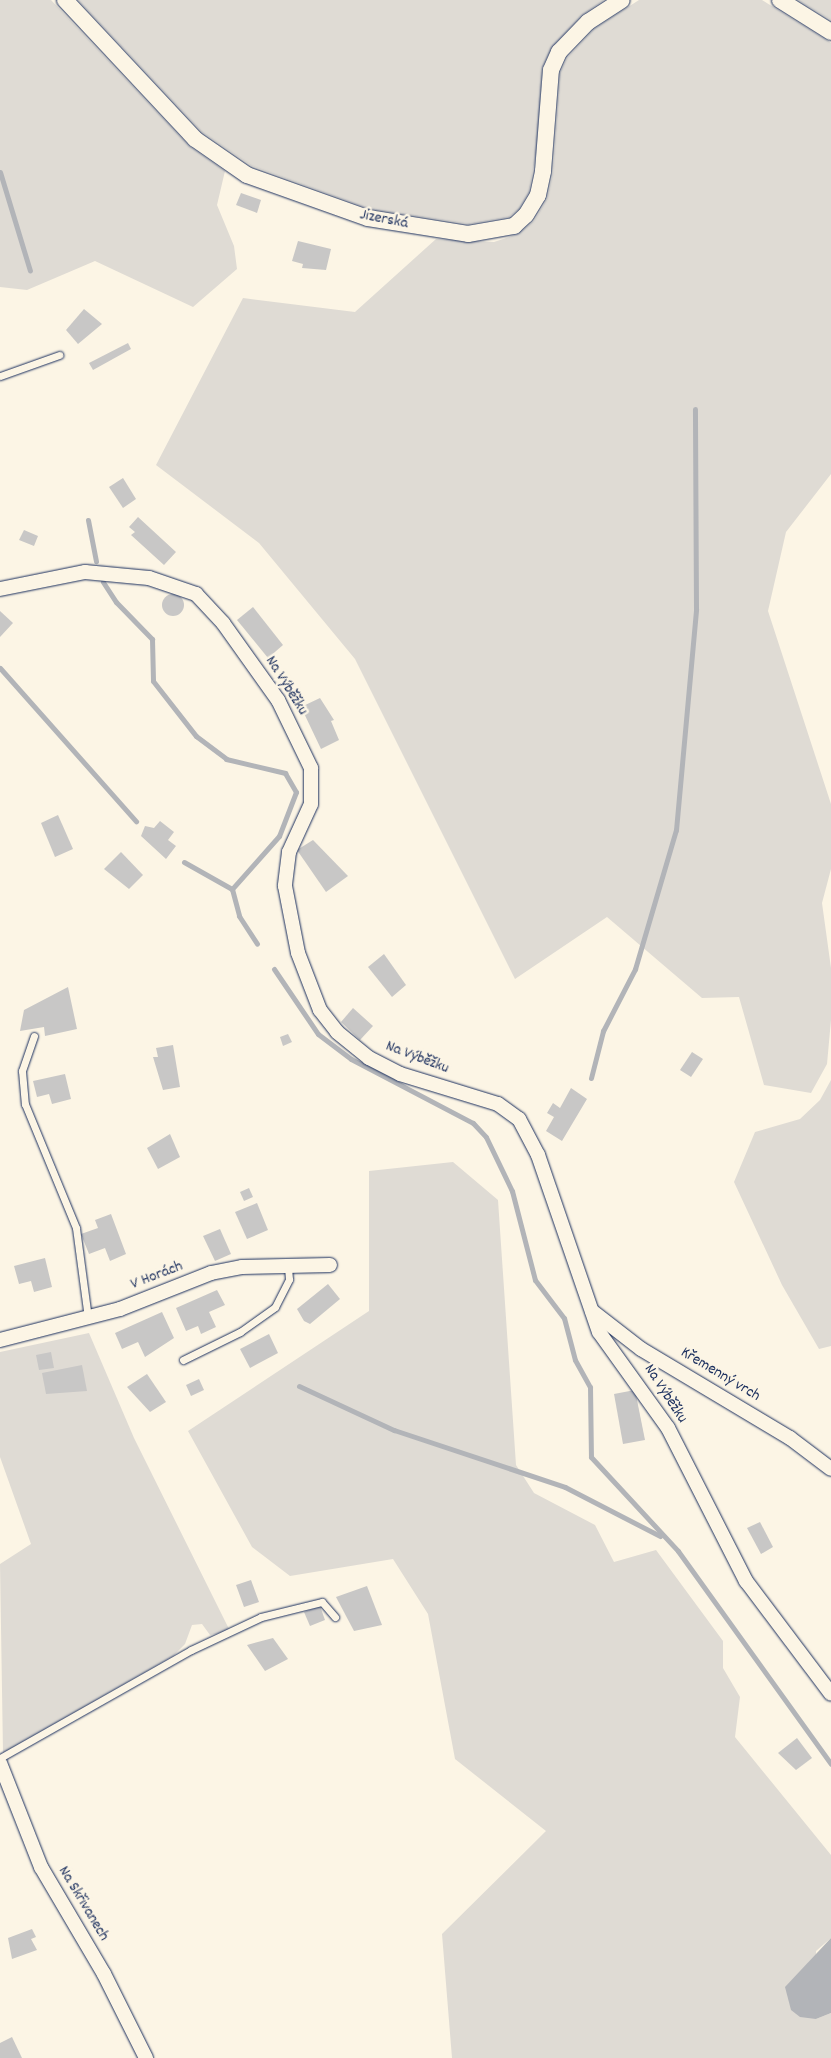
<!DOCTYPE html>
<meta charset="utf-8">
<style>
body{margin:0}
#map{position:relative;width:831px;height:2058px;overflow:hidden;background:#fcf5e5;font-family:Dekko,sans-serif}
div>[style]{position:absolute}
.green>*{inset:0;background:#dfdbd4}
.water>*{inset:0;background:#b2b4b8}
.stream>*{height:5px;margin:-2.5px;padding:0 2.5px;transform-origin:2.5px;border-radius:2.5px;background:#b2b4b8}
.building>*{inset:0;background:#c8c7c6}
.round{border-radius:50%}
.roads{filter:drop-shadow(0 0 1px #1b2f5e) drop-shadow(0 0 1px #1b2f5e)}
.service>*{height:7px;margin:-3.5px;padding:0 3.5px;transform-origin:3.5px;border-radius:3.5px;background:#fcf5e5}
.minor>*{height:14px;margin:-7px;padding:0 7px;transform-origin:7px;border-radius:7px;background:#fcf5e5}
.tertiary>*{height:16px;margin:-8px;padding:0 8px;transform-origin:8px;border-radius:8px;background:#fcf5e5}
span{translate:-50% -50%;white-space:nowrap;text-align:center;line-height:1.15;-webkit-text-stroke:5px #fcf5e5;paint-order:stroke}
.street-label{font-size:16px;color:#1b2f5e}
</style>
<div id="map">
<div class="green">
<div style="clip-path:polygon(0 0,51px 0,189px 146px,225px 171px,217px 205px,234px 246px,237px 269px,193px 307px,95px 261px,27px 290px,0 287px)"></div>
<div style="clip-path:polygon(78px 0,604px 0,582px 15px,552px 47px,542px 68px,538px 142px,529px 192px,519px 209px,509px 217px,469px 224px,370px 209px,252px 166px,202px 132px)"></div>
<div style="clip-path:polygon(639px 0,762px 0,831px 43px,831px 474px,786px 532px,768px 611px,831px 804px,831px 869px,822px 903px,831px 968px,831px 1020px,827px 1064px,811px 1093px,764px 1085px,739px 997px,702px 998px,607px 917px,515px 979px,355px 659px,259px 543px,156px 465px,243px 298px,355px 312px,436px 239px,494px 242px,518px 234px,534px 221px,547px 199px,553px 173px,560px 73px,567px 58px,594px 29px)"></div>
<div style="clip-path:polygon(799px 0,831px 0,831px 20px,798px 0)"></div>
<div style="clip-path:polygon(831px 1080px,831px 1346px,819px 1349px,782px 1285px,734px 1182px,755px 1132px,800px 1119px,820px 1100px)"></div>
<div style="clip-path:polygon(453px 1162px,498px 1200px,516px 1465px,534px 1493px,595px 1525px,614px 1562px,656px 1550px,723px 1641px,723px 1668px,740px 1697px,735px 1737px,831px 1855px,831px 1938px,816px 1951px,816px 2019px,831px 2013px,831px 2058px,452px 2058px,442px 1934px,546px 1831px,455px 1759px,428px 1614px,393px 1559px,290px 1576px,252px 1547px,188px 1431px,369px 1311px,369px 1171px)"></div>
<div style="clip-path:polygon(89px 1333px,134px 1438px,230px 1631px,210px 1635px,202px 1624px,192px 1625px,185px 1644px,173px 1656px,3px 1753px,0 1564px,31px 1544px,0 1457px,0 1352px)"></div>
</div>
<div class="water">
<div style="clip-path:polygon(831px 1938px,831px 2013px,816px 2019px,800px 2017px,791px 2010px,785px 1987px)"></div>
</div>
<div class="stream">
<div style="left:0;top:172px;width:103px;rotate:73.1deg"></div>
<div style="left:88px;top:520px;width:42px;rotate:79deg"></div>
<div style="left:103px;top:582px;width:24px;rotate:57deg"></div>
<div style="left:116px;top:602px;width:52px;rotate:45.8deg"></div>
<div style="left:152px;top:639px;width:42px;rotate:88.6deg"></div>
<div style="left:153px;top:681px;width:70px;rotate:52deg"></div>
<div style="left:196px;top:736px;width:38px;rotate:37deg"></div>
<div style="left:226px;top:759px;width:61px;rotate:13.3deg"></div>
<div style="left:285px;top:773px;width:22px;rotate:60deg"></div>
<div style="left:296px;top:792px;width:47px;rotate:111.1deg"></div>
<div style="left:279px;top:836px;width:71px;rotate:131.6deg"></div>
<div style="left:232px;top:889px;width:28px;rotate:75deg"></div>
<div style="left:239px;top:916px;width:33px;rotate:57deg"></div>
<div style="left:0;top:668px;width:205px;rotate:48.4deg"></div>
<div style="left:184px;top:862px;width:55px;rotate:29.4deg"></div>
<div style="left:274px;top:969px;width:78px;rotate:55.9deg"></div>
<div style="left:318px;top:1034px;width:41px;rotate:37.1deg"></div>
<div style="left:351px;top:1059px;width:138px;rotate:27.7deg"></div>
<div style="left:473px;top:1123px;width:19px;rotate:47deg"></div>
<div style="left:486px;top:1137px;width:60px;rotate:64.3deg"></div>
<div style="left:512px;top:1191px;width:92px;rotate:75.5deg"></div>
<div style="left:535px;top:1280px;width:48px;rotate:52.7deg"></div>
<div style="left:564px;top:1318px;width:43px;rotate:75.3deg"></div>
<div style="left:575px;top:1360px;width:31px;rotate:61deg"></div>
<div style="left:590px;top:1387px;width:70px;rotate:89.2deg"></div>
<div style="left:591px;top:1457px;width:128px;rotate:47.2deg"></div>
<div style="left:678px;top:1551px;width:262px;rotate:54.3deg"></div>
<div style="left:591px;top:1078px;width:49px;rotate:-75.7deg"></div>
<div style="left:603px;top:1031px;width:70px;rotate:-62.7deg"></div>
<div style="left:635px;top:969px;width:145px;rotate:-73.6deg"></div>
<div style="left:676px;top:830px;width:222px;rotate:-84.8deg"></div>
<div style="left:696px;top:609px;width:200px;rotate:-90.3deg"></div>
<div style="left:299px;top:1386px;width:105px;rotate:24.9deg"></div>
<div style="left:394px;top:1430px;width:180px;rotate:18.4deg"></div>
<div style="left:565px;top:1487px;width:107px;rotate:27.3deg"></div>
</div>
<div class="building">
<div style="clip-path:polygon(241px 193px,261px 200px,257px 213px,236px 205px)"></div>
<div style="clip-path:polygon(298px 241px,331px 249px,326px 270px,302px 268px,303px 264px,292px 261px)"></div>
<div style="clip-path:polygon(84px 309px,102px 324px,78px 344px,66px 330px)"></div>
<div style="clip-path:polygon(128px 343px,131px 349px,93px 370px,89px 363px)"></div>
<div style="clip-path:polygon(123px 478px,136px 499px,123px 508px,109px 487px)"></div>
<div style="clip-path:polygon(138px 517px,176px 552px,164px 565px,131px 535px,135px 532px,129px 527px)"></div>
<div style="clip-path:polygon(24px 530px,38px 536px,34px 546px,19px 540px)"></div>
<div class="round" style="left:162px;top:594px;width:22px;height:22px"></div>
<div style="clip-path:polygon(253px 607px,283px 645px,268px 658px,237px 620px)"></div>
<div style="clip-path:polygon(0 611px,13px 623px,0 637px)"></div>
<div style="clip-path:polygon(320px 698px,334px 720px,331px 721px,339px 740px,321px 749px,301px 707px)"></div>
<div style="clip-path:polygon(58px 815px,73px 849px,55px 857px,41px 823px)"></div>
<div style="clip-path:polygon(160px 821px,174px 832px,168px 840px,176px 846px,166px 859px,141px 836px,145px 826px,154px 828px)"></div>
<div style="clip-path:polygon(313px 840px,348px 876px,326px 892px,297px 850px)"></div>
<div style="clip-path:polygon(121px 852px,143px 875px,129px 889px,104px 869px)"></div>
<div style="clip-path:polygon(384px 954px,406px 985px,392px 997px,368px 967px)"></div>
<div style="clip-path:polygon(68px 987px,77px 1029px,45px 1036px,44px 1027px,20px 1031px,24px 1010px)"></div>
<div style="clip-path:polygon(353px 1008px,373px 1026px,360px 1040px,341px 1022px)"></div>
<div style="clip-path:polygon(288px 1034px,292px 1042px,283px 1046px,280px 1037px)"></div>
<div style="clip-path:polygon(173px 1045px,180px 1087px,163px 1090px,153px 1057px,158px 1057px,156px 1048px)"></div>
<div style="clip-path:polygon(692px 1052px,703px 1059px,691px 1077px,680px 1070px)"></div>
<div style="clip-path:polygon(65px 1074px,71px 1099px,52px 1104px,49px 1094px,37px 1097px,33px 1081px)"></div>
<div style="clip-path:polygon(571px 1088px,587px 1099px,562px 1141px,546px 1131px,554px 1117px,547px 1113px,553px 1103px,560px 1108px)"></div>
<div style="clip-path:polygon(170px 1134px,180px 1157px,158px 1169px,147px 1148px)"></div>
<div style="clip-path:polygon(249px 1188px,253px 1197px,244px 1201px,240px 1192px)"></div>
<div style="clip-path:polygon(257px 1203px,268px 1230px,247px 1239px,235px 1212px)"></div>
<div style="clip-path:polygon(111px 1214px,126px 1254px,110px 1261px,105px 1248px,89px 1254px,81px 1234px,98px 1228px,95px 1220px)"></div>
<div style="clip-path:polygon(220px 1229px,231px 1254px,215px 1261px,203px 1236px)"></div>
<div style="clip-path:polygon(45px 1258px,52px 1287px,34px 1292px,31px 1281px,19px 1284px,14px 1266px)"></div>
<div style="clip-path:polygon(328px 1284px,340px 1299px,310px 1324px,304px 1321px,297px 1309px)"></div>
<div style="clip-path:polygon(217px 1290px,225px 1305px,209px 1312px,216px 1327px,201px 1334px,198px 1326px,186px 1331px,176px 1308px)"></div>
<div style="clip-path:polygon(162px 1312px,174px 1338px,145px 1357px,138px 1342px,122px 1349px,115px 1333px)"></div>
<div style="clip-path:polygon(269px 1334px,278px 1353px,250px 1368px,240px 1349px)"></div>
<div style="clip-path:polygon(51px 1352px,54px 1368px,39px 1370px,36px 1355px)"></div>
<div style="clip-path:polygon(82px 1365px,87px 1391px,46px 1394px,42px 1373px)"></div>
<div style="clip-path:polygon(147px 1374px,166px 1402px,150px 1412px,127px 1387px)"></div>
<div style="clip-path:polygon(199px 1379px,204px 1390px,191px 1396px,186px 1385px)"></div>
<div style="clip-path:polygon(635px 1390px,645px 1440px,623px 1444px,614px 1394px)"></div>
<div style="clip-path:polygon(760px 1522px,773px 1547px,761px 1554px,747px 1528px)"></div>
<div style="clip-path:polygon(251px 1580px,259px 1602px,244px 1607px,236px 1585px)"></div>
<div style="clip-path:polygon(367px 1586px,382px 1625px,354px 1631px,336px 1597px)"></div>
<div style="clip-path:polygon(320px 1606px,325px 1620px,310px 1626px,304px 1612px)"></div>
<div style="clip-path:polygon(273px 1638px,288px 1659px,265px 1671px,247px 1645px)"></div>
<div style="clip-path:polygon(797px 1738px,812px 1758px,796px 1770px,778px 1753px)"></div>
<div style="clip-path:polygon(32px 1929px,36px 1937px,31px 1939px,37px 1950px,12px 1959px,8px 1938px)"></div>
<div style="clip-path:polygon(12px 2037px,22px 2058px,0 2058px,0 2043px)"></div>
</div>
<div class="roads">
<div class="service">
<div style="left:0;top:376px;width:63px;rotate:-19.6deg"></div>
<div style="left:34px;top:1036px;width:37px;rotate:109deg"></div>
<div style="left:22px;top:1071px;width:33px;rotate:85deg"></div>
<div style="left:25px;top:1104px;width:134px;rotate:67.6deg"></div>
<div style="left:76px;top:1228px;width:91px;rotate:82.4deg"></div>
<div style="left:183px;top:1360px;width:64px;rotate:-26.2deg"></div>
<div style="left:240px;top:1332px;width:43px;rotate:-35.5deg"></div>
<div style="left:275px;top:1307px;width:31px;rotate:-63deg"></div>
<div style="left:289px;top:1279px;width:11px;rotate:-95deg"></div>
<div style="left:0;top:1758px;width:219px;rotate:-29.5deg"></div>
<div style="left:191px;top:1650px;width:77px;rotate:-25.2deg"></div>
<div style="left:261px;top:1617px;width:63px;rotate:-13.8deg"></div>
<div style="left:322px;top:1602px;width:20px;rotate:49deg"></div>
</div>
<div class="minor">
<div style="left:0;top:589px;width:87px;rotate:-11.3deg"></div>
<div style="left:85px;top:572px;width:64px;rotate:5.4deg"></div>
<div style="left:149px;top:578px;width:50px;rotate:18.8deg"></div>
<div style="left:196px;top:594px;width:40px;rotate:47deg"></div>
<div style="left:223px;top:623px;width:95px;rotate:54.5deg"></div>
<div style="left:278px;top:700px;width:76px;rotate:64.1deg"></div>
<div style="left:311px;top:768px;width:36px;rotate:90deg"></div>
<div style="left:311px;top:804px;width:53px;rotate:114.6deg"></div>
<div style="left:289px;top:852px;width:34px;rotate:97deg"></div>
<div style="left:285px;top:886px;width:68px;rotate:79deg"></div>
<div style="left:298px;top:953px;width:61px;rotate:68.9deg"></div>
<div style="left:320px;top:1010px;width:28px;rotate:52deg"></div>
<div style="left:337px;top:1032px;width:41px;rotate:39.1deg"></div>
<div style="left:369px;top:1058px;width:35px;rotate:27deg"></div>
<div style="left:400px;top:1074px;width:102px;rotate:17deg"></div>
<div style="left:498px;top:1104px;width:26px;rotate:36deg"></div>
<div style="left:519px;top:1119px;width:41px;rotate:62.2deg"></div>
<div style="left:538px;top:1155px;width:187px;rotate:71deg"></div>
<div style="left:599px;top:1332px;width:118px;rotate:54.3deg"></div>
<div style="left:668px;top:1428px;width:172px;rotate:63deg"></div>
<div style="left:746px;top:1581px;width:141px;rotate:53deg"></div>
<div style="left:592px;top:1311px;width:62px;rotate:37.8deg"></div>
<div style="left:641px;top:1349px;width:174px;rotate:30.9deg"></div>
<div style="left:790px;top:1438px;width:51px;rotate:37.1deg"></div>
<div style="left:0;top:1340px;width:124px;rotate:-14.5deg"></div>
<div style="left:120px;top:1309px;width:98px;rotate:-21.6deg"></div>
<div style="left:211px;top:1273px;width:32px;rotate:-11deg"></div>
<div style="left:242px;top:1267px;width:88px;rotate:-1.3deg"></div>
<div style="left:0;top:1763px;width:112px;rotate:68.5deg"></div>
<div style="left:41px;top:1867px;width:124px;rotate:59.5deg"></div>
<div style="left:104px;top:1974px;width:94px;rotate:63.4deg"></div>
</div>
<div class="tertiary">
<div style="left:65px;top:0;width:190px;rotate:46.9deg"></div>
<div style="left:195px;top:139px;width:63px;rotate:34.7deg"></div>
<div style="left:247px;top:175px;width:128px;rotate:19.6deg"></div>
<div style="left:368px;top:218px;width:101px;rotate:9.1deg"></div>
<div style="left:468px;top:234px;width:47px;rotate:-9.9deg"></div>
<div style="left:514px;top:226px;width:16px;rotate:-43deg"></div>
<div style="left:526px;top:215px;width:23px;rotate:-59deg"></div>
<div style="left:538px;top:195px;width:25px;rotate:-78deg"></div>
<div style="left:543px;top:171px;width:101px;rotate:-85.5deg"></div>
<div style="left:551px;top:70px;width:20px;rotate:-66deg"></div>
<div style="left:559px;top:52px;width:42px;rotate:-46deg"></div>
<div style="left:588px;top:22px;width:40px;rotate:-32.9deg"></div>
<div style="left:780px;top:0;width:60px;rotate:32.1deg"></div>
</div>
</div>
<div class="street-label">
<span style="left:384px;top:220px;rotate:11deg">Jizerská</span>
<span style="left:286px;top:686px;rotate:58deg">Na Výběžku</span>
<span style="left:417px;top:1058px;rotate:21deg">Na Výběžku</span>
<span style="left:157px;top:1276px;rotate:-21deg">V Horách</span>
<span style="left:720px;top:1375px;rotate:31deg">Křemenný vrch</span>
<span style="left:665px;top:1394px;rotate:57deg">Na Výběžku</span>
<span style="left:83px;top:1904px;rotate:59deg">Na Skřivanech</span>
</div>
</div>
